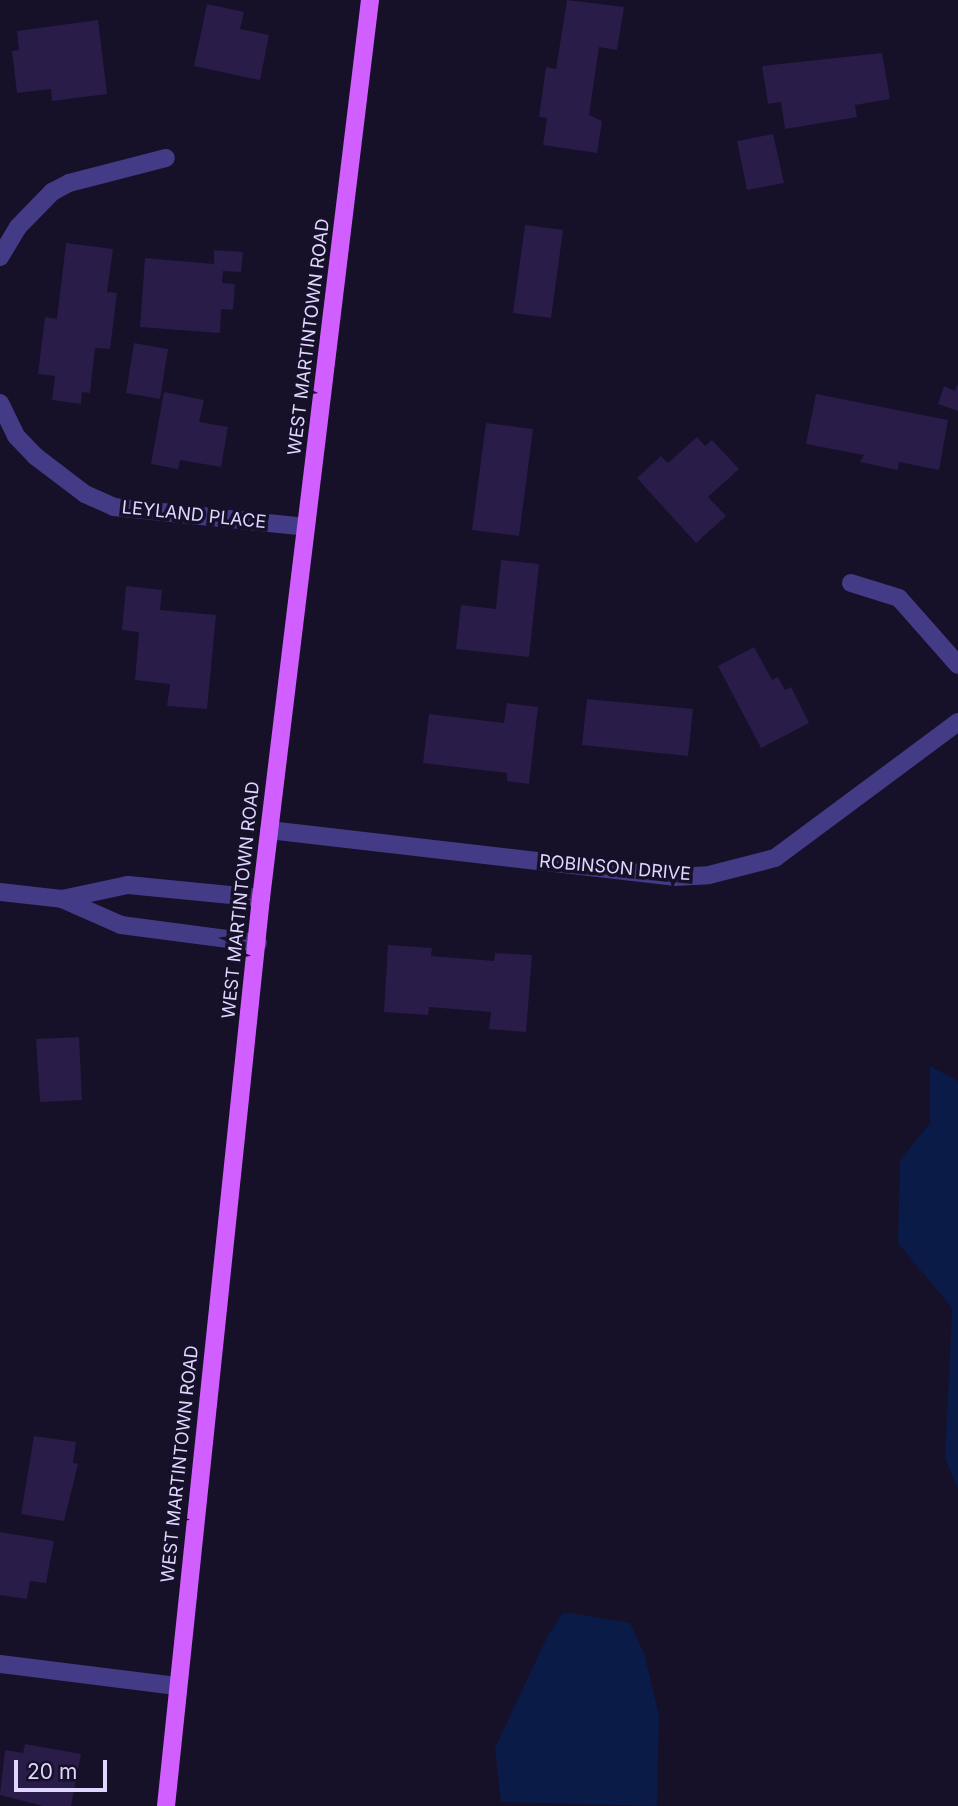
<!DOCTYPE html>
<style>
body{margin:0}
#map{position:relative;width:958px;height:1806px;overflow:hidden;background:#161028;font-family:Inter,sans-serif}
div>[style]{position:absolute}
.water>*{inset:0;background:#0a1b47}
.building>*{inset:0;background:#291c49}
.minor>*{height:18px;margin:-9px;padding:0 9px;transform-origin:9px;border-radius:9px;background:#443b87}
.major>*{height:18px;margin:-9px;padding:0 9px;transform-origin:9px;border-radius:9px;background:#d15eff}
span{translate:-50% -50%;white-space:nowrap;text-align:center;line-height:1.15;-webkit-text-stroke:7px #161028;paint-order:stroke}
.street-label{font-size:18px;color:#dfd7ff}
.scale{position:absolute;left:14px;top:1760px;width:93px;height:32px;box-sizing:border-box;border:4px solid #dfd7ff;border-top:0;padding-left:9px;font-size:21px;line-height:24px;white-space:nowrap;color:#dfd7ff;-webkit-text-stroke:5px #161028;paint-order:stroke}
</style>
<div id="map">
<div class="water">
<div style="clip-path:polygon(930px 1066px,958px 1081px,958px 1489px,945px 1458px,952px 1308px,898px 1243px,900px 1160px,930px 1123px)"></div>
<div style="clip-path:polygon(564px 1612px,630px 1623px,644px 1653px,659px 1716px,657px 1806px,501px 1802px,495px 1748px,548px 1635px)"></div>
</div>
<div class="building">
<div style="clip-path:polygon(567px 0,624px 7px,617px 50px,599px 47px,589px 115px,602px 121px,597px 153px,543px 145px,547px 118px,539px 117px,546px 67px,556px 69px)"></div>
<div style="clip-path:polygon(207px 4px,244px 12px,240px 29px,269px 35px,260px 80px,194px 66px)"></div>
<div style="clip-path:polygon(98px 20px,107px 94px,52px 101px,51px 89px,17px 93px,12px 51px,19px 50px,17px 31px)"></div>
<div style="clip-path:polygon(882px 53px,890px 99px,855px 105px,857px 117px,785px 129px,781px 102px,768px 104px,762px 66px)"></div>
<div style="clip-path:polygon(773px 134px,784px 183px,747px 190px,737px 141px)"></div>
<div style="clip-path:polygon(525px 225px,563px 230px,551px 318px,513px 313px)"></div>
<div style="clip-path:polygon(66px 243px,113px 249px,107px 292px,117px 293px,110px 349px,95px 348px,90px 393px,82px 392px,81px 404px,52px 400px,55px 376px,38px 374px,45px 317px,57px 319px)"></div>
<div style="clip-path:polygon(214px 250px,243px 252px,241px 272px,223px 271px,222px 283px,235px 284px,233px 310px,221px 309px,220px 333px,140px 327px,145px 258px,214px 264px)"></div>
<div style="clip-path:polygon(134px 343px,168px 349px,160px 399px,126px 393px)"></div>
<div style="clip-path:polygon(958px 384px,958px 411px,938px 404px,944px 386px,955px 391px)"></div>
<div style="clip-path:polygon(164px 392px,204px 400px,199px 422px,228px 427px,221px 467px,180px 460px,178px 469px,151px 464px)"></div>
<div style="clip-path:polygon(816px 394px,948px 420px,939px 470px,899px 462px,898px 470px,860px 462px,864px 455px,806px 444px)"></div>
<div style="clip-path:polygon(486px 423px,533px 429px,519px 536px,472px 530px)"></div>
<div style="clip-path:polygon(697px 437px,705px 446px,712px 440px,739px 469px,708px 497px,726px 516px,696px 543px,637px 478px,661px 456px,668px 463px)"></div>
<div style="clip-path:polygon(501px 560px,539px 564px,529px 657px,456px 649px,461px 605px,496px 609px)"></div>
<div style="clip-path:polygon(126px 586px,162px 590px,160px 610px,216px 615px,207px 709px,167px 706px,170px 684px,135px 680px,139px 632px,122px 630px)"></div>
<div style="clip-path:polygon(754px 647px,772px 680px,778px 677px,785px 690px,791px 687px,809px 723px,761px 748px,718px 666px)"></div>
<div style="clip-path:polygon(587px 699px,693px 709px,688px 756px,582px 745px)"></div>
<div style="clip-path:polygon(507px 703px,538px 707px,529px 784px,507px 781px,507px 773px,423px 763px,429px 714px,504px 723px)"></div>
<div style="clip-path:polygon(388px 945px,432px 948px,431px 956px,494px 961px,495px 953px,532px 955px,526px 1032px,489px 1029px,491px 1012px,429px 1007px,428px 1015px,384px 1012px)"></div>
<div style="clip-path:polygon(79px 1037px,82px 1100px,40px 1102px,36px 1039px)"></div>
<div style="clip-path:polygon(34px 1436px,76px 1442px,73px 1463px,78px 1464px,64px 1521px,21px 1514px)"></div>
<div style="clip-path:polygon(0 1532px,54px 1541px,46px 1583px,30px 1581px,27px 1599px,0 1595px)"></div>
<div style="clip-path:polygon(25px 1744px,81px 1754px,71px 1806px,43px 1806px,0 1795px,5px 1750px,23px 1753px)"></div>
</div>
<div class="minor">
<div style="left:0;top:257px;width:35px;rotate:-59deg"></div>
<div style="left:18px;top:227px;width:49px;rotate:-45.8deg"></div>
<div style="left:52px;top:192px;width:19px;rotate:-28deg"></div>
<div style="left:69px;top:183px;width:100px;rotate:-14.5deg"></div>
<div style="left:0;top:403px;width:37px;rotate:64deg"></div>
<div style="left:16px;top:436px;width:28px;rotate:46deg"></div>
<div style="left:35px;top:456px;width:63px;rotate:37.2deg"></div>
<div style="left:85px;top:494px;width:32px;rotate:24deg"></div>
<div style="left:114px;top:507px;width:193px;rotate:5.9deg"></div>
<div style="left:851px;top:583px;width:50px;rotate:17.4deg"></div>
<div style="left:899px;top:598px;width:89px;rotate:48.6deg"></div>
<div style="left:269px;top:830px;width:408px;rotate:6.6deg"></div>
<div style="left:674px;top:877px;width:35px;rotate:-3deg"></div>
<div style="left:709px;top:875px;width:68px;rotate:-14.4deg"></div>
<div style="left:775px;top:858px;width:228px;rotate:-36.6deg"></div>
<div style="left:0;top:892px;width:62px;rotate:6.4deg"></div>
<div style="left:62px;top:899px;width:64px;rotate:23.8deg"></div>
<div style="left:121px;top:925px;width:138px;rotate:7.5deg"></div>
<div style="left:62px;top:899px;width:67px;rotate:-12deg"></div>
<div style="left:128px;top:885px;width:134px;rotate:5.6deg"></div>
<div style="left:0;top:1664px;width:178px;rotate:7.1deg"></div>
</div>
<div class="major">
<div style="left:166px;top:1806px;width:913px;rotate:-84.03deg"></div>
<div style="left:261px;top:898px;width:905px;rotate:-83.08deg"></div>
</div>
<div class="street-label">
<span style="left:309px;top:337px;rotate:-83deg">WEST MARTINTOWN ROAD</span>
<span style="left:194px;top:515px;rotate:6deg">LEYLAND PLACE</span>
<span style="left:615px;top:868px;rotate:5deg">ROBINSON DRIVE</span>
<span style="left:241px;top:900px;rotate:-84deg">WEST MARTINTOWN ROAD</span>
<span style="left:180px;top:1464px;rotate:-84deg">WEST MARTINTOWN ROAD</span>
</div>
<div class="scale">20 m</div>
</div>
